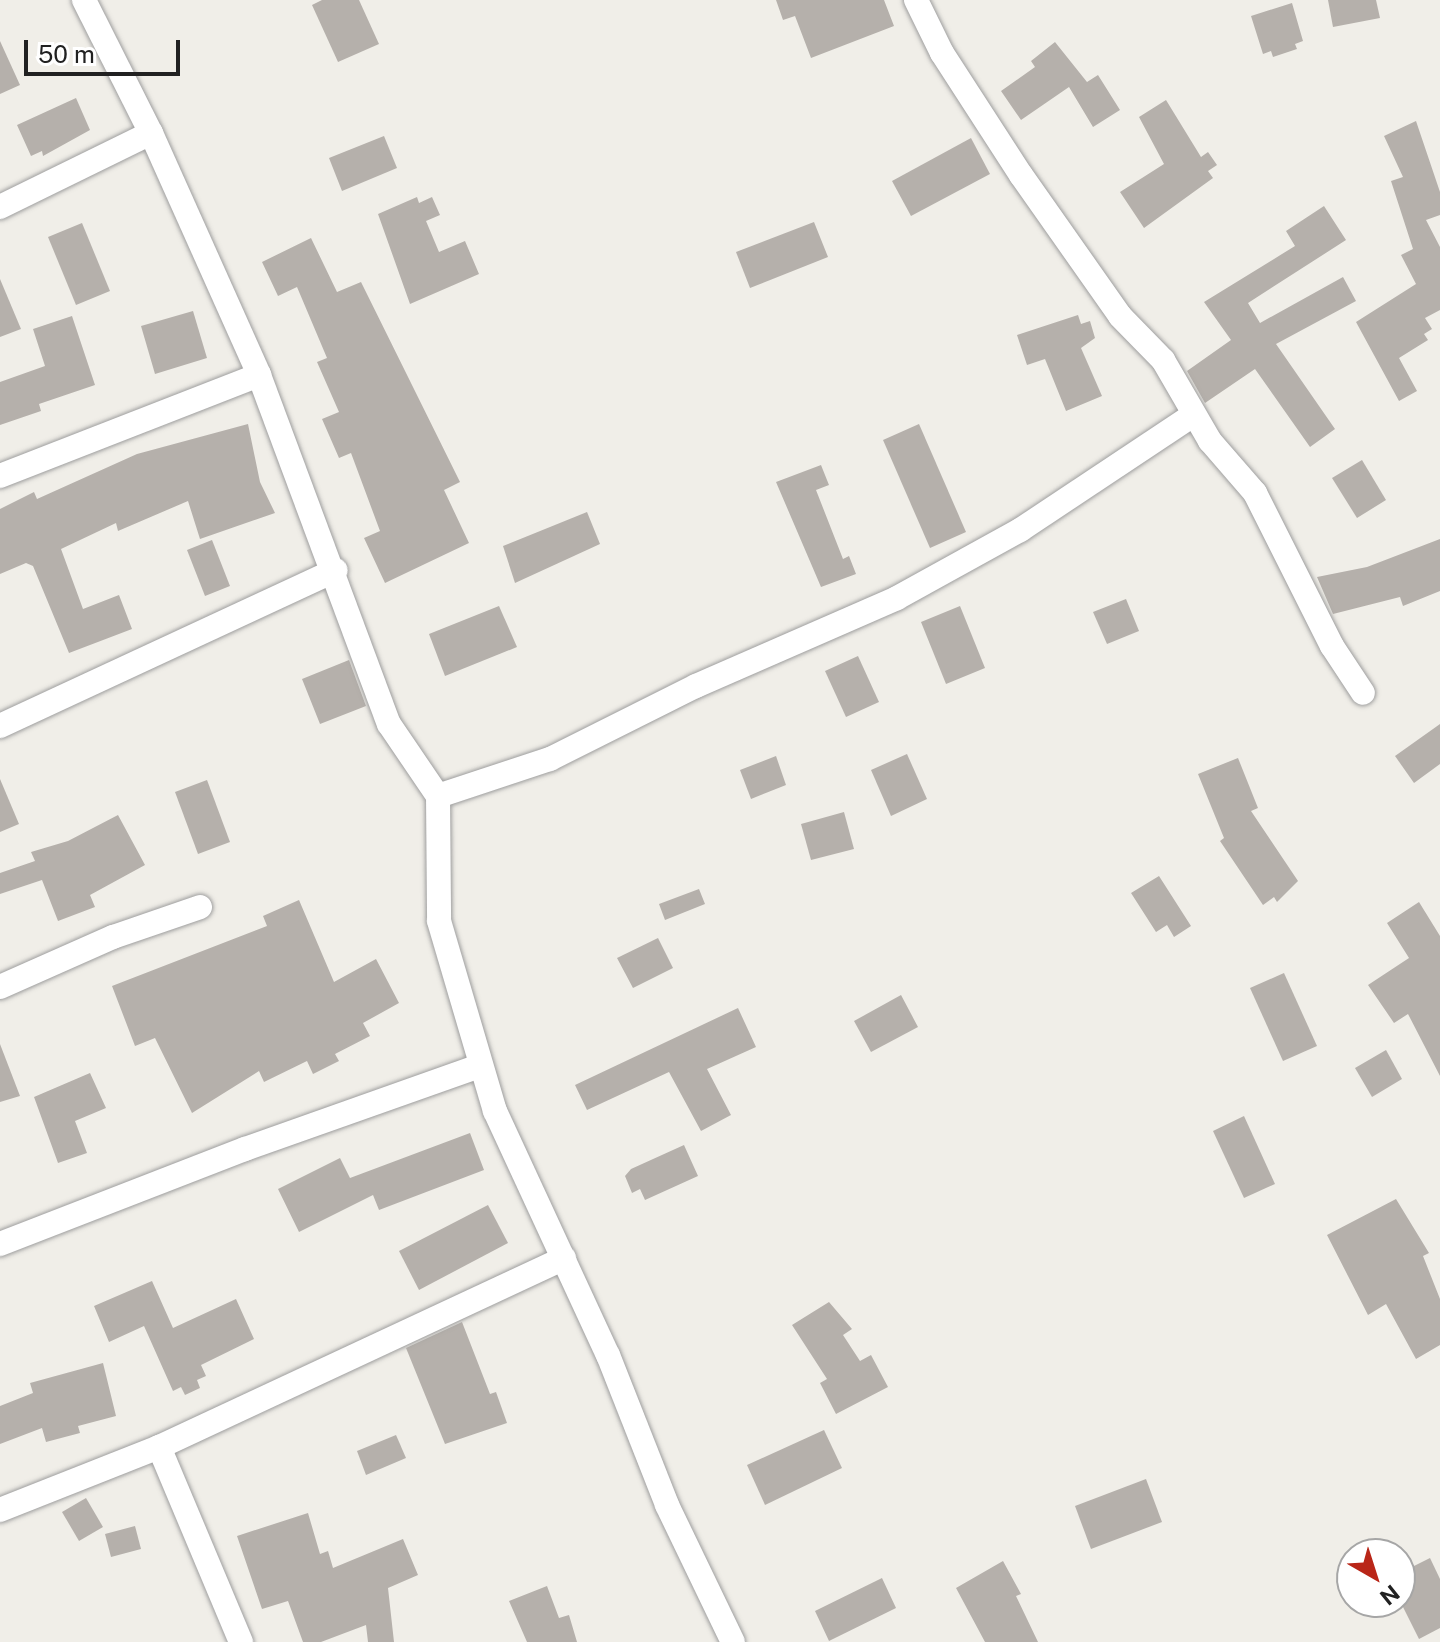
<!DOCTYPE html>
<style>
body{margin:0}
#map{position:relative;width:1440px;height:1642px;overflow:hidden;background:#f0eee8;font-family:"Public Sans",sans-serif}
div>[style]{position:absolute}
.building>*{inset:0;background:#b5b0ab}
.roads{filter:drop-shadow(0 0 2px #9e9e9e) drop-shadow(0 0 2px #9e9e9e)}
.minor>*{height:24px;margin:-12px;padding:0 12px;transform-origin:12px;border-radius:12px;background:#fff}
span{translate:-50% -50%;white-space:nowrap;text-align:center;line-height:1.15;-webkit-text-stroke:7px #fff;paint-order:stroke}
.north{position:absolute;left:1336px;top:1538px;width:80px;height:80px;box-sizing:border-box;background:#fff;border:2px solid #a6a6a6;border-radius:50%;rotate:141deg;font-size:22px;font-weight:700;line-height:32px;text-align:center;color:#212121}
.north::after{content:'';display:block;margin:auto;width:28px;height:36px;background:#b92618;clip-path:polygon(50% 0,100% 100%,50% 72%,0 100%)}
.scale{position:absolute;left:24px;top:40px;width:156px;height:36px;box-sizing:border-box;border:4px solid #212121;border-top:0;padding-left:10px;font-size:24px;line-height:28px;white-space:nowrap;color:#212121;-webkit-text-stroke:6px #fff;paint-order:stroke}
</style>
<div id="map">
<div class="building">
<div style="clip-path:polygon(322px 0,359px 0,379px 44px,338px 62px,312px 5px)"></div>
<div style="clip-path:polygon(776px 0,884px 0,894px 26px,811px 58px,795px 16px,783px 20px)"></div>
<div style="clip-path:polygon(1328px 0,1376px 0,1380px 18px,1333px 27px)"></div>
<div style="clip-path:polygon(1292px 3px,1303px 41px,1295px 44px,1297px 49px,1273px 57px,1271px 51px,1263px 54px,1251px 16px)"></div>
<div style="clip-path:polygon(0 41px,20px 85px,0 94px)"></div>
<div style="clip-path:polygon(1055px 42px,1087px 82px,1098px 75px,1120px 110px,1093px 127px,1069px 87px,1021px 120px,1001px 91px,1035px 67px,1031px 61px)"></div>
<div style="clip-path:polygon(76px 98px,90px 130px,43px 156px,42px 151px,31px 156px,17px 125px)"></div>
<div style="clip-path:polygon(1166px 100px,1201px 157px,1208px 152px,1217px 165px,1208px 171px,1213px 178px,1144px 228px,1120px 192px,1164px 164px,1139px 117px)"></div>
<div style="clip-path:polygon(1416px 121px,1440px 192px,1440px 215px,1426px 220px,1440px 247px,1440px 310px,1425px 318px,1432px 329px,1424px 334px,1428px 340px,1399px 358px,1417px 391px,1399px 401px,1356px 322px,1416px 284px,1401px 255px,1413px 249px,1391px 181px,1403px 177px,1384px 136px)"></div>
<div style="clip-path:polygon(384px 136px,397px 168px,342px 191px,329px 158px)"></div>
<div style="clip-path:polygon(971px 138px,990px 174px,911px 216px,892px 181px)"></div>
<div style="clip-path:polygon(417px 197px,419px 203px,432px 197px,440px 215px,426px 221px,439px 252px,465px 241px,479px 274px,410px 304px,378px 214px)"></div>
<div style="clip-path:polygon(1324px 206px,1346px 240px,1248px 303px,1260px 323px,1343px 277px,1356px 301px,1276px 344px,1335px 429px,1310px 447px,1255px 369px,1205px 403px,1187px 371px,1231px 340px,1204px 302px,1295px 246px,1286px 231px)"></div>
<div style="clip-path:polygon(814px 222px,828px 257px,750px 288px,736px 252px)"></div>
<div style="clip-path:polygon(82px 223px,110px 291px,76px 305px,48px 237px)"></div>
<div style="clip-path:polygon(311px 238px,337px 292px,361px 282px,460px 482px,444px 490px,469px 543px,385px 583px,364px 538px,380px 531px,351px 453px,339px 458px,322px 419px,339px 412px,317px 362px,327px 358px,297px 287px,278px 296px,262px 262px)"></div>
<div style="clip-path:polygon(0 279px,21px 329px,0 337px)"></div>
<div style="clip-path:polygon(193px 311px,207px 358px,155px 374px,141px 326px)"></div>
<div style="clip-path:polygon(1078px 315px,1081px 324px,1090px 321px,1095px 338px,1081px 348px,1102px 396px,1066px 411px,1045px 359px,1027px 365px,1017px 335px)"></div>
<div style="clip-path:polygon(72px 316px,95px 385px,39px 404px,41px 411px,0 425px,0 382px,45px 366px,33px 329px)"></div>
<div style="clip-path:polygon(248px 424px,260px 482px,275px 513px,200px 539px,188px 501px,118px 531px,116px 523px,61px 549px,83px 609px,119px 595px,132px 629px,69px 653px,33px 566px,26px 563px,0 574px,0 509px,34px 492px,37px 499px,137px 454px)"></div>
<div style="clip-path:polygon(919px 424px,966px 532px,930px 548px,883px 440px)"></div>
<div style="clip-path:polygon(1362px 460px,1386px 500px,1357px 518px,1332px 478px)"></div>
<div style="clip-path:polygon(821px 465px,829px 485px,816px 490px,843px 559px,849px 556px,856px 574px,821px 587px,776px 482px)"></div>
<div style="clip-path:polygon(587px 512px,600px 544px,515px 583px,503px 546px)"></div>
<div style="clip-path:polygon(1440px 539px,1440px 591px,1403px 606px,1400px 597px,1333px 614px,1317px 577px,1367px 567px)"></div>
<div style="clip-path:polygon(212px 540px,230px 586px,205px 596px,187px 550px)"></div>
<div style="clip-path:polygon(1126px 599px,1139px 631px,1107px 644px,1093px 612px)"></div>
<div style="clip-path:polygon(499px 606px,517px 647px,445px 676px,429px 634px)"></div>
<div style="clip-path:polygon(960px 606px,985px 668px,946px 684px,921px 622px)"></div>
<div style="clip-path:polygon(858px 656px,879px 702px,846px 717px,825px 671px)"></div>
<div style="clip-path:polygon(349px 660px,366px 706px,320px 724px,302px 679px)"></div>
<div style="clip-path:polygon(1440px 724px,1440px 764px,1414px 783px,1395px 756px)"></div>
<div style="clip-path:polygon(907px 754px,927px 799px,891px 816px,871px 770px)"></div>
<div style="clip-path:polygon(776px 756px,786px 785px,751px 799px,740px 770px)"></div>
<div style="clip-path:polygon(1238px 758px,1258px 808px,1251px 811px,1298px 881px,1277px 902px,1274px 897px,1263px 905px,1220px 841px,1224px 838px,1198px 774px)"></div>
<div style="clip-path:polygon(0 779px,19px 824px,0 832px)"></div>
<div style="clip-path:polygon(207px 780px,230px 842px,198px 854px,175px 792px)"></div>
<div style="clip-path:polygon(844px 812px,854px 849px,811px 860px,801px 824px)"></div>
<div style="clip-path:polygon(118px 815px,145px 865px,90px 895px,95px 907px,58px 921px,42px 880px,0 894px,0 873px,35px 861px,31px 852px,68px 841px)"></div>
<div style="clip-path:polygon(1159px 876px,1191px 926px,1174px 937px,1167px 925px,1156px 932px,1131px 893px)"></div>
<div style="clip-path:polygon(699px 889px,705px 904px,665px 920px,659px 904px)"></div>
<div style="clip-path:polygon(299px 900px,334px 982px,376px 959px,399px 1003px,363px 1023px,370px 1036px,335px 1054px,339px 1061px,313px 1074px,307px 1061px,264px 1082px,259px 1071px,192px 1113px,155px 1038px,135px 1046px,112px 986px,267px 926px,263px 916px)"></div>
<div style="clip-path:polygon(1419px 902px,1440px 936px,1440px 1076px,1408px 1014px,1394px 1023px,1368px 985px,1409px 958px,1387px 923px)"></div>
<div style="clip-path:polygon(658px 938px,673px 968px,633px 988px,617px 958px)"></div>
<div style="clip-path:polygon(1284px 973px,1317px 1046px,1283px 1061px,1250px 988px)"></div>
<div style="clip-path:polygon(901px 995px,918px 1027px,871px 1052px,854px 1021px)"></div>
<div style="clip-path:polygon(738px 1008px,756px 1047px,707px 1069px,731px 1115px,701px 1131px,669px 1072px,587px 1110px,575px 1085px)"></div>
<div style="clip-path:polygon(0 1044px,20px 1096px,0 1102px)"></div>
<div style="clip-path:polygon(1386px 1050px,1402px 1079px,1372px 1097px,1355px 1068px)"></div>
<div style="clip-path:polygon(90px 1073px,106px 1108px,75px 1121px,87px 1153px,58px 1163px,34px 1097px)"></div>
<div style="clip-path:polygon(1244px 1116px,1275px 1184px,1244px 1198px,1213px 1131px)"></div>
<div style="clip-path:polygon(470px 1133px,484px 1170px,379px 1210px,373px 1195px,299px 1232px,278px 1189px,340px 1158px,350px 1178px)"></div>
<div style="clip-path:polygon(684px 1145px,698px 1176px,645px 1200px,640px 1189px,632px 1193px,625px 1176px,631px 1169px)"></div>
<div style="clip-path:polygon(1396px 1199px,1429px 1253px,1423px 1256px,1440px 1299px,1440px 1345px,1416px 1359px,1386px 1304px,1368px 1315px,1327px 1235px)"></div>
<div style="clip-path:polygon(488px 1205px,508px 1243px,419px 1290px,399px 1251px)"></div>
<div style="clip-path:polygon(152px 1281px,173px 1328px,236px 1299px,254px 1339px,201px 1365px,206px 1376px,197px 1380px,200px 1388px,185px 1395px,181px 1387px,173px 1391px,144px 1326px,109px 1342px,94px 1306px)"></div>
<div style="clip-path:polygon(829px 1302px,852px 1329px,843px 1335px,860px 1361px,871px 1355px,888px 1387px,836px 1414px,820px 1383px,827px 1379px,792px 1325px)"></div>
<div style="clip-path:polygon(462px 1322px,490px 1394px,496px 1392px,507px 1423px,445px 1444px,406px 1348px)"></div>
<div style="clip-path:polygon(103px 1363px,116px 1416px,78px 1426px,80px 1433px,46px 1442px,42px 1428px,0 1444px,0 1406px,33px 1393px,30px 1383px)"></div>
<div style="clip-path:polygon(824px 1430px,842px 1468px,765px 1505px,747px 1465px)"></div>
<div style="clip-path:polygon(396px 1435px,406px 1458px,366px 1475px,357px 1451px)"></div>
<div style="clip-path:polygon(1146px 1479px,1162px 1522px,1091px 1549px,1075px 1506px)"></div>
<div style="clip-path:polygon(86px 1498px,103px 1527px,79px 1541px,62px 1512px)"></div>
<div style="clip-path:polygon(308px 1513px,320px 1554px,328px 1551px,333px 1568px,403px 1539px,418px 1575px,388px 1588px,394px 1642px,368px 1642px,366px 1625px,321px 1642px,303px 1642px,288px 1601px,262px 1609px,237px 1536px)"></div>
<div style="clip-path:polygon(135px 1526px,141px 1549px,111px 1557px,105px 1534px)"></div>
<div style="clip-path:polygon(1430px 1558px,1440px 1579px,1440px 1628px,1419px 1639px,1400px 1601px,1400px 1573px)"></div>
<div style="clip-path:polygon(1003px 1561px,1021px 1594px,1016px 1596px,1038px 1642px,985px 1642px,956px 1588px)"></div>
<div style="clip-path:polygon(882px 1578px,896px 1608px,829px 1641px,815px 1611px)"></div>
<div style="clip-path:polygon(547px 1586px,559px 1618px,569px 1615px,577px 1642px,527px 1642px,509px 1601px)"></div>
</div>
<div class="roads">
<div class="minor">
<div style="left:84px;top:0;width:149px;rotate:63.3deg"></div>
<div style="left:151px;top:133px;width:265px;rotate:65.9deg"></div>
<div style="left:259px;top:375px;width:372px;rotate:69.6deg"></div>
<div style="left:389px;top:724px;width:87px;rotate:55.8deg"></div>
<div style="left:438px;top:796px;width:125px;rotate:89.5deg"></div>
<div style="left:439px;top:921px;width:198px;rotate:73.6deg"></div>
<div style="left:495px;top:1111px;width:269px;rotate:65.2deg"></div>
<div style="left:608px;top:1355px;width:161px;rotate:68.5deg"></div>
<div style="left:667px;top:1505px;width:152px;rotate:64.3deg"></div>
<div style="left:916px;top:0;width:59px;rotate:63.9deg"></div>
<div style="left:942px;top:53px;width:145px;rotate:57.1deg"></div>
<div style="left:1021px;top:175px;width:172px;rotate:54.9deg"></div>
<div style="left:1120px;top:316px;width:62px;rotate:45.7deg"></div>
<div style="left:1163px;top:360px;width:94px;rotate:59.9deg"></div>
<div style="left:1210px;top:441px;width:69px;rotate:49.1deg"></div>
<div style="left:1255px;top:493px;width:171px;rotate:63.3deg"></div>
<div style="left:1332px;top:646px;width:56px;rotate:56.6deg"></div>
<div style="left:0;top:207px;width:168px;rotate:-26.1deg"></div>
<div style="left:0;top:476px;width:278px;rotate:-21.3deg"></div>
<div style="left:0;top:726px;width:370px;rotate:-24.9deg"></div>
<div style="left:438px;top:796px;width:118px;rotate:-18.3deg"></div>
<div style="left:550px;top:759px;width:163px;rotate:-26.6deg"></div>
<div style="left:696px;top:686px;width:219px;rotate:-23.6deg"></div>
<div style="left:897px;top:598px;width:141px;rotate:-28.9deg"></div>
<div style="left:1020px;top:530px;width:208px;rotate:-33.6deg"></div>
<div style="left:0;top:987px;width:124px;rotate:-23.9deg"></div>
<div style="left:113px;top:937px;width:92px;rotate:-19deg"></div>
<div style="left:0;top:1244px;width:263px;rotate:-21.2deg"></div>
<div style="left:245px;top:1149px;width:249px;rotate:-19.5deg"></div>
<div style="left:159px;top:1447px;width:212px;rotate:67.2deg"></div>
<div style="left:0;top:1510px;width:171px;rotate:-21.6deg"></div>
<div style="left:159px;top:1447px;width:447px;rotate:-25deg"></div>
</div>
</div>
<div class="north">N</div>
<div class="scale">50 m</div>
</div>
